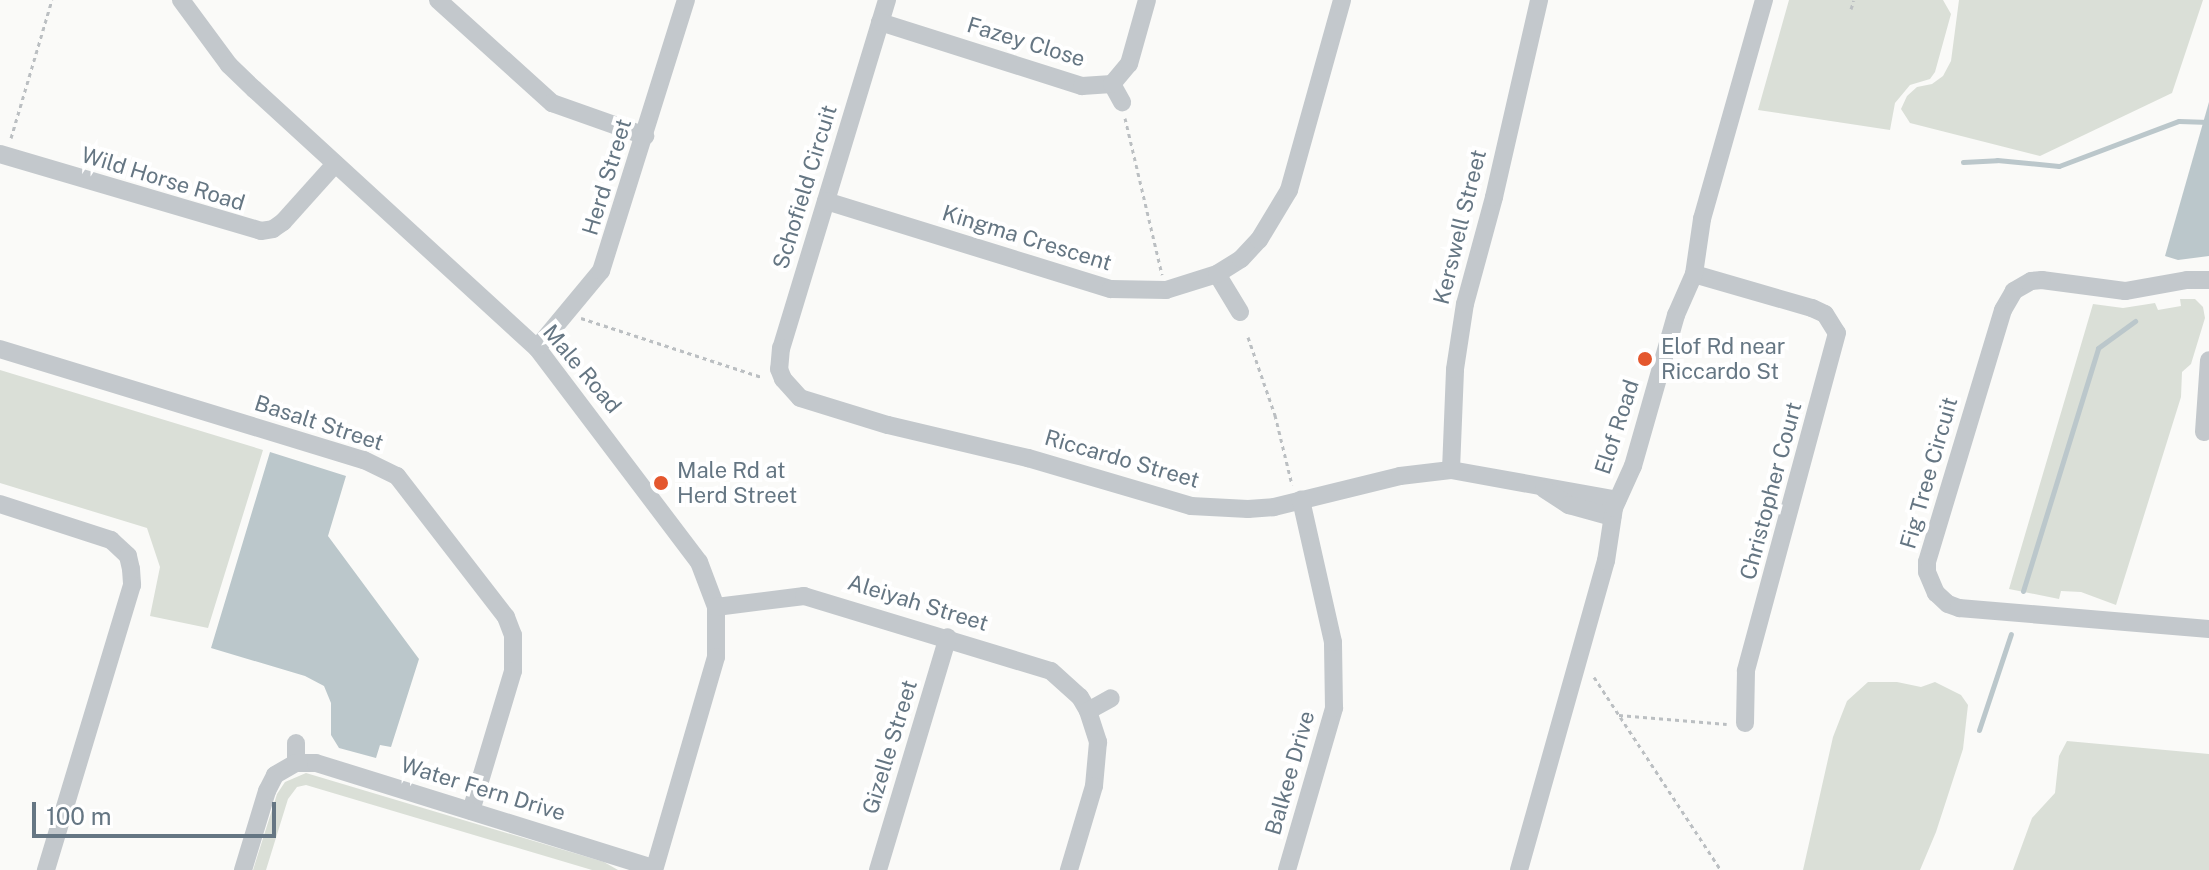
<!DOCTYPE html>
<style>
body{margin:0}
#map{position:relative;width:2209px;height:870px;overflow:hidden;background:#fafaf8;font-family:"Public Sans",sans-serif}
div>[style]{position:absolute}
.green>*{inset:0;background:#dadfd7}
.water>*{inset:0;background:#bbc7cb}
.stream>*{height:5px;margin:-2.5px;padding:0 2.5px;transform-origin:2.5px;border-radius:2.5px;background:#bbc7cb}
.path>*{height:3px;margin-top:-1.5px;transform-origin:0;background:repeating-linear-gradient(90deg,#bbbfc2 0 4px,transparent 0 8px)}
.minor>*{height:18px;margin:-9px;padding:0 9px;transform-origin:9px;border-radius:9px;background:#c3c8cc}
.dots>*{width:22px;height:22px;translate:-50% -50%;box-sizing:border-box;border:4px solid #fff;border-radius:50%}
span{translate:-50% -50%;white-space:nowrap;text-align:center;line-height:1.15;-webkit-text-stroke:8px #fff;paint-order:stroke}
.street-label{font-size:22px;color:#657683}
.poi-label{font-size:22px;color:#657683}
.left{translate:0 -50%;text-align:left}
.scale{position:absolute;left:32px;top:802px;width:244px;height:36px;box-sizing:border-box;border:4px solid #657683;border-top:0;padding-left:10px;font-size:24px;line-height:28px;white-space:nowrap;color:#657683;-webkit-text-stroke:6px #fff;paint-order:stroke}
</style>
<div id="map">
<div class="green">
<div style="clip-path:polygon(1789px 0,1943px 0,1951px 14px,1935px 72px,1930px 79px,1910px 85px,1895px 103px,1890px 130px,1758px 110px)"></div>
<div style="clip-path:polygon(1959px 0,2203px 0,2172px 93px,2040px 156px,1910px 123px,1901px 109px,1907px 96px,1917px 87px,1932px 84px,1943px 76px,1951px 61px)"></div>
<div style="clip-path:polygon(2180px 299px,2195px 299px,2203px 307px,2205px 318px,2191px 364px,2182px 372px,2181px 397px,2116px 605px,2081px 592px,2061px 591px,2059px 599px,2009px 589px,2093px 304px,2123px 308px,2155px 303px,2158px 310px,2181px 306px)"></div>
<div style="clip-path:polygon(0 370px,263px 450px,208px 628px,150px 616px,160px 567px,147px 528px,0 483px)"></div>
<div style="clip-path:polygon(1868px 682px,1897px 682px,1921px 687px,1935px 682px,1961px 695px,1968px 705px,1963px 749px,1936px 832px,1920px 870px,1803px 870px,1833px 737px,1847px 701px)"></div>
<div style="clip-path:polygon(2067px 741px,2209px 754px,2209px 870px,2013px 870px,2032px 818px,2055px 793px,2059px 756px)"></div>
<div style="clip-path:polygon(306px 773px,604px 862px,618px 870px,592px 870px,306px 785px,297px 787px,288px 799px,266px 870px,253px 870px,277px 794px,285px 782px)"></div>
</div>
<div class="water">
<div style="clip-path:polygon(2209px 102px,2209px 256px,2178px 260px,2165px 256px)"></div>
<div style="clip-path:polygon(270px 452px,346px 476px,328px 536px,419px 659px,391px 747px,380px 745px,376px 758px,339px 748px,331px 735px,331px 703px,324px 686px,305px 676px,211px 648px)"></div>
</div>
<div class="stream">
<div style="left:1963px;top:162px;width:34px;rotate:-3deg"></div>
<div style="left:1997px;top:160px;width:62px;rotate:5.5deg"></div>
<div style="left:2059px;top:166px;width:128px;rotate:-20.6deg"></div>
<div style="left:2179px;top:121px;width:30px;rotate:2deg"></div>
<div style="left:2023px;top:591px;width:254px;rotate:-72.8deg"></div>
<div style="left:2098px;top:348px;width:46px;rotate:-36.1deg"></div>
<div style="left:1979px;top:730px;width:101px;rotate:-71.6deg"></div>
</div>
<div class="path">
<div style="left:1851px;top:9px;width:9px;rotate:-72deg"></div>
<div style="left:1125px;top:118px;width:161px;rotate:76.7deg"></div>
<div style="left:11px;top:138px;width:144px;rotate:-73.5deg"></div>
<div style="left:581px;top:318px;width:190px;rotate:18.1deg"></div>
<div style="left:1248px;top:337px;width:83px;rotate:70.9deg"></div>
<div style="left:1275px;top:415px;width:72px;rotate:76.3deg"></div>
<div style="left:1594px;top:677px;width:231px;rotate:56.7deg"></div>
<div style="left:1619px;top:715px;width:108px;rotate:4.8deg"></div>
</div>
<div class="minor">
<div style="left:181px;top:0;width:81px;rotate:53.6deg"></div>
<div style="left:229px;top:65px;width:35px;rotate:44deg"></div>
<div style="left:254px;top:89px;width:384px;rotate:42.5deg"></div>
<div style="left:537px;top:348px;width:268px;rotate:52.9deg"></div>
<div style="left:699px;top:562px;width:48px;rotate:69.3deg"></div>
<div style="left:716px;top:607px;width:50px;rotate:90deg"></div>
<div style="left:716px;top:657px;width:222px;rotate:106.2deg"></div>
<div style="left:438px;top:0;width:154px;rotate:42.1deg"></div>
<div style="left:552px;top:103px;width:99px;rotate:19.5deg"></div>
<div style="left:887px;top:0;width:364px;rotate:106.9deg"></div>
<div style="left:781px;top:348px;width:21px;rotate:95deg"></div>
<div style="left:779px;top:369px;width:11px;rotate:68deg"></div>
<div style="left:783px;top:379px;width:25px;rotate:48deg"></div>
<div style="left:800px;top:398px;width:92px;rotate:17.1deg"></div>
<div style="left:888px;top:425px;width:144px;rotate:13.3deg"></div>
<div style="left:1028px;top:458px;width:170px;rotate:16.4deg"></div>
<div style="left:1191px;top:506px;width:57px;rotate:3deg"></div>
<div style="left:1248px;top:509px;width:26px;rotate:-4deg"></div>
<div style="left:1274px;top:507px;width:130px;rotate:-13.8deg"></div>
<div style="left:1400px;top:476px;width:51px;rotate:-6.7deg"></div>
<div style="left:1451px;top:470px;width:169px;rotate:10.2deg"></div>
<div style="left:880px;top:22px;width:212px;rotate:17.6deg"></div>
<div style="left:1082px;top:86px;width:30px;rotate:-4deg"></div>
<div style="left:1112px;top:84px;width:21px;rotate:61deg"></div>
<div style="left:1112px;top:84px;width:26px;rotate:-50deg"></div>
<div style="left:1129px;top:64px;width:66px;rotate:-74.3deg"></div>
<div style="left:0;top:154px;width:272px;rotate:16.4deg"></div>
<div style="left:261px;top:231px;width:12px;rotate:-9deg"></div>
<div style="left:273px;top:229px;width:12px;rotate:-35deg"></div>
<div style="left:283px;top:222px;width:78px;rotate:-48.1deg"></div>
<div style="left:826px;top:201px;width:298px;rotate:17.2deg"></div>
<div style="left:1111px;top:289px;width:55px;rotate:1deg"></div>
<div style="left:1166px;top:290px;width:53px;rotate:-17.4deg"></div>
<div style="left:1694px;top:274px;width:123px;rotate:16.1deg"></div>
<div style="left:1812px;top:308px;width:14px;rotate:25deg"></div>
<div style="left:1825px;top:314px;width:22px;rotate:58deg"></div>
<div style="left:1837px;top:333px;width:350px;rotate:105.1deg"></div>
<div style="left:1746px;top:671px;width:52px;rotate:91.1deg"></div>
<div style="left:2209px;top:280px;width:22px;rotate:180deg"></div>
<div style="left:2187px;top:280px;width:63px;rotate:169.9deg"></div>
<div style="left:2125px;top:291px;width:84px;rotate:-172.5deg"></div>
<div style="left:2042px;top:280px;width:11px;rotate:175deg"></div>
<div style="left:2031px;top:281px;width:20px;rotate:150deg"></div>
<div style="left:2014px;top:291px;width:22px;rotate:120deg"></div>
<div style="left:2003px;top:310px;width:263px;rotate:106.8deg"></div>
<div style="left:1927px;top:562px;width:10px;rotate:90deg"></div>
<div style="left:1927px;top:572px;width:23px;rotate:67deg"></div>
<div style="left:1936px;top:593px;width:16px;rotate:43deg"></div>
<div style="left:1948px;top:604px;width:12px;rotate:20deg"></div>
<div style="left:1959px;top:608px;width:251px;rotate:4.8deg"></div>
<div style="left:1240px;top:312px;width:44px;rotate:-121.2deg"></div>
<div style="left:1217px;top:274px;width:28px;rotate:-32deg"></div>
<div style="left:1241px;top:259px;width:26px;rotate:-47deg"></div>
<div style="left:1259px;top:240px;width:58px;rotate:-59deg"></div>
<div style="left:1289px;top:190px;width:197px;rotate:-74.4deg"></div>
<div style="left:537px;top:348px;width:100px;rotate:-50.3deg"></div>
<div style="left:601px;top:271px;width:284px;rotate:-72.6deg"></div>
<div style="left:0;top:349px;width:381px;rotate:17deg"></div>
<div style="left:364px;top:460px;width:37px;rotate:26deg"></div>
<div style="left:397px;top:476px;width:178px;rotate:52.3deg"></div>
<div style="left:506px;top:617px;width:19px;rotate:69deg"></div>
<div style="left:513px;top:635px;width:36px;rotate:90deg"></div>
<div style="left:513px;top:671px;width:146px;rotate:106.7deg"></div>
<div style="left:2204px;top:432px;width:72px;rotate:-86deg"></div>
<div style="left:1451px;top:470px;width:101px;rotate:-87.7deg"></div>
<div style="left:1455px;top:369px;width:66px;rotate:-81.3deg"></div>
<div style="left:1465px;top:304px;width:111px;rotate:-74.8deg"></div>
<div style="left:1494px;top:197px;width:202px;rotate:-77.1deg"></div>
<div style="left:1544px;top:489px;width:30px;rotate:33deg"></div>
<div style="left:1569px;top:505px;width:45px;rotate:15.6deg"></div>
<div style="left:0;top:504px;width:117px;rotate:18deg"></div>
<div style="left:111px;top:540px;width:23px;rotate:43deg"></div>
<div style="left:128px;top:556px;width:13px;rotate:77deg"></div>
<div style="left:131px;top:569px;width:16px;rotate:86deg"></div>
<div style="left:132px;top:585px;width:298px;rotate:106.8deg"></div>
<div style="left:716px;top:607px;width:89px;rotate:-7.1deg"></div>
<div style="left:804px;top:596px;width:258px;rotate:16.9deg"></div>
<div style="left:1051px;top:671px;width:39px;rotate:42deg"></div>
<div style="left:1080px;top:697px;width:16px;rotate:60deg"></div>
<div style="left:1088px;top:711px;width:33px;rotate:72deg"></div>
<div style="left:1098px;top:742px;width:44px;rotate:95.2deg"></div>
<div style="left:1094px;top:786px;width:88px;rotate:106.6deg"></div>
<div style="left:1088px;top:711px;width:26px;rotate:-29deg"></div>
<div style="left:296px;top:763px;width:20px;rotate:-90deg"></div>
<div style="left:243px;top:870px;width:83px;rotate:-73.1deg"></div>
<div style="left:267px;top:791px;width:18px;rotate:-63deg"></div>
<div style="left:275px;top:775px;width:24px;rotate:-30deg"></div>
<div style="left:296px;top:763px;width:20px"></div>
<div style="left:316px;top:763px;width:354px;rotate:17.3deg"></div>
<div style="left:878px;top:870px;width:243px;rotate:-73.3deg"></div>
<div style="left:1287px;top:870px;width:169px;rotate:-73.8deg"></div>
<div style="left:1334px;top:708px;width:66px;rotate:-90.9deg"></div>
<div style="left:1333px;top:642px;width:146px;rotate:-102.7deg"></div>
<div style="left:1519px;top:870px;width:321px;rotate:-74.3deg"></div>
<div style="left:1606px;top:561px;width:54px;rotate:-81.4deg"></div>
<div style="left:1614px;top:508px;width:46px;rotate:-65.7deg"></div>
<div style="left:1633px;top:466px;width:157px;rotate:-74.1deg"></div>
<div style="left:1676px;top:315px;width:45px;rotate:-66.3deg"></div>
<div style="left:1694px;top:274px;width:56px;rotate:-81.7deg"></div>
<div style="left:1702px;top:219px;width:228px;rotate:-74.2deg"></div>
</div>
<div class="dots">
<div style="left:1645px;top:359px;background:#e4572e"></div>
<div style="left:661px;top:483px;background:#e4572e"></div>
</div>
<div class="street-label">
<span style="left:1026px;top:42px;rotate:17deg">Fazey Close</span>
<span style="left:607px;top:177px;rotate:-73deg">Herd Street</span>
<span style="left:163px;top:179px;rotate:17deg">Wild Horse Road</span>
<span style="left:805px;top:187px;rotate:-73deg">Schofield Circuit</span>
<span style="left:1460px;top:227px;rotate:-76deg">Kerswell Street</span>
<span style="left:1027px;top:238px;rotate:17deg">Kingma Crescent</span>
<span style="left:582px;top:369px;rotate:50deg">Male Road</span>
<span style="left:319px;top:423px;rotate:18deg">Basalt Street</span>
<span style="left:1617px;top:427px;rotate:-72deg">Elof Road</span>
<span style="left:1122px;top:459px;rotate:16deg">Riccardo Street</span>
<span style="left:1929px;top:473px;rotate:-74deg">Fig Tree Circuit</span>
<span style="left:1771px;top:491px;rotate:-75deg">Christopher Court</span>
<span style="left:918px;top:603px;rotate:17deg">Aleiyah Street</span>
<span style="left:890px;top:747px;rotate:-73deg">Gizelle Street</span>
<span style="left:1290px;top:773px;rotate:-74deg">Balkee Drive</span>
<span style="left:483px;top:789px;rotate:17deg">Water Fern Drive</span>
</div>
<div class="poi-label">
<span class="left" style="left:1661px;top:359px">Elof Rd near<br>Riccardo St</span>
<span class="left" style="left:677px;top:483px">Male Rd at<br>Herd Street</span>
</div>
<div class="scale">100 m</div>
</div>
